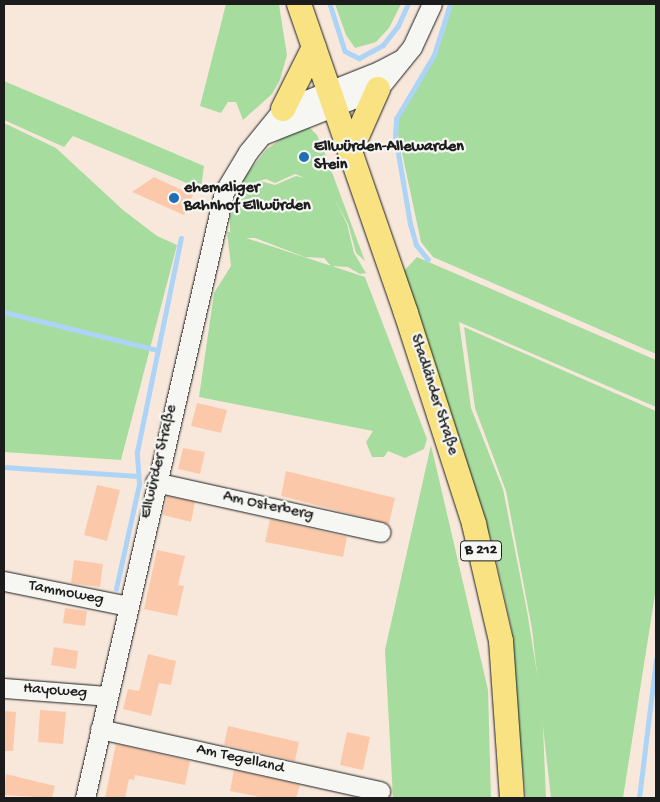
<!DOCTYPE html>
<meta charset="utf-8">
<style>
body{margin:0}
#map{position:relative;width:660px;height:802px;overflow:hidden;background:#f8e8dc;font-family:"Gochi Hand",sans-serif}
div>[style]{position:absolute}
.green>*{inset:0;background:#a7dc9f}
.stream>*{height:4.5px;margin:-2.25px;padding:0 2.25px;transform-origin:2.25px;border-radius:2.25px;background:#add4f7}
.building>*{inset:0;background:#fbc9aa}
.roads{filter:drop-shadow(0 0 1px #1c1c1c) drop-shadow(0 0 1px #1c1c1c)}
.minor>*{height:19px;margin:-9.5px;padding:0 9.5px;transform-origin:9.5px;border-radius:9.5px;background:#f6f6f2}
.major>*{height:24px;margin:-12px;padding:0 12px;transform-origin:12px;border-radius:12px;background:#f8e281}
.dots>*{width:14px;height:14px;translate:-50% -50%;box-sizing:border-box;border:2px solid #f6f6f2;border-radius:50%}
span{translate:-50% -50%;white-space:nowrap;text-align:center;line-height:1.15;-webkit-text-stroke:4.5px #f6f6f2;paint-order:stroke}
.shield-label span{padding:1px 4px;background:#f6f6f2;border:1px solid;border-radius:4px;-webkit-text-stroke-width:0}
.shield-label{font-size:15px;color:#1c1c1c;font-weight:700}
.poi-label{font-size:16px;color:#1c1c1c;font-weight:700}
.left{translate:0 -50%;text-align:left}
.street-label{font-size:16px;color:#1c1c1c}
.frame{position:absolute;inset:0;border:5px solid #1c1c1c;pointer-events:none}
</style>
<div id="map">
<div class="green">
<div style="clip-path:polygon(226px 4px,279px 4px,282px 24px,287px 55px,280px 80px,272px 94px,243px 120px,236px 102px,228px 102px,221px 113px,200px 106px)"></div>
<div style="clip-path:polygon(335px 4px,401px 4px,389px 28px,376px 42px,355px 48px,346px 35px)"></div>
<div style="clip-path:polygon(453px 4px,656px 4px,656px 354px,433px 257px,421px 242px,398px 134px,398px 120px,435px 55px)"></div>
<div style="clip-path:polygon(4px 81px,204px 166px,201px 189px,73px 136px,64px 147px,4px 120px)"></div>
<div style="clip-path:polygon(4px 123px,56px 148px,123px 210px,157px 236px,177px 245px,121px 460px,4px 452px)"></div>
<div style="clip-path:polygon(310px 128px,317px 135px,324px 151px,365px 261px,356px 253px,348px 224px,334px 198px,347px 224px,354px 253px,366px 273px,360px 274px,348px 267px,331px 266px,324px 258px,305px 257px,255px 238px,246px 238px,365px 277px,427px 439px,424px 449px,405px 458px,388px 451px,384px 457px,372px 457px,366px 442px,373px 431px,199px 397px,214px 293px,231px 266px,227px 232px,230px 232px,230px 216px,236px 207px,234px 194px,243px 186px,260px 181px,275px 185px,296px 176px,305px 178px,295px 174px,275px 183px,266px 179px,236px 188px,266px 150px,290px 132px)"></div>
<div style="clip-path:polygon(417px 257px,656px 360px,656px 407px,459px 322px,471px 408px,503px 489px,527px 611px,542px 704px,546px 798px,526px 798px,513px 686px,512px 630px,493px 546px,401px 274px)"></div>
<div style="clip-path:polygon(464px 327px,656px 411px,656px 588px,623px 798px,551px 798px,532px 629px,506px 491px,475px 408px)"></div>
<div style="clip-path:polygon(431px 445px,488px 690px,491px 798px,393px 798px,385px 650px)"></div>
</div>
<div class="stream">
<div style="left:330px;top:4px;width:49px;rotate:72.3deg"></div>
<div style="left:345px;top:51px;width:16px;rotate:27deg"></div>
<div style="left:359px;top:58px;width:27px;rotate:-28deg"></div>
<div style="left:383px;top:45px;width:24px;rotate:-52deg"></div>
<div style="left:398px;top:26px;width:24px;rotate:-66deg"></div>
<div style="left:428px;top:260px;width:19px;rotate:-129deg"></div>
<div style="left:416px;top:245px;width:22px;rotate:-106deg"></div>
<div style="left:410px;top:224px;width:90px;rotate:-99.6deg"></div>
<div style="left:395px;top:135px;width:16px;rotate:-86deg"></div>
<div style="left:396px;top:119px;width:74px;rotate:-59.3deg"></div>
<div style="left:434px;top:55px;width:53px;rotate:-72.6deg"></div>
<div style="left:4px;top:312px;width:158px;rotate:13.9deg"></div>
<div style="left:4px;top:467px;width:134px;rotate:3.8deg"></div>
<div style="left:116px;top:589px;width:107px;rotate:-77.6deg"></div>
<div style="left:139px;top:484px;width:32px;rotate:-94deg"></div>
<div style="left:137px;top:452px;width:218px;rotate:-78.4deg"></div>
<div style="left:639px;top:798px;width:139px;rotate:-83deg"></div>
</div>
<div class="building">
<div style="clip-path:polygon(154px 177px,193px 195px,184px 215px,132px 192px)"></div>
<div style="clip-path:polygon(197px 403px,227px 410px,221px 433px,191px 426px)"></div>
<div style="clip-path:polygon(183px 448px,205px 452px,200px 474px,178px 469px)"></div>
<div style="clip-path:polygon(286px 471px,395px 498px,389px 524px,281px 496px)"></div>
<div style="clip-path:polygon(97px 485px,120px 490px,107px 541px,84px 535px)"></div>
<div style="clip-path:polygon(167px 496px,195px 502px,191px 522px,163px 515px)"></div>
<div style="clip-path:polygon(270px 519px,347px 537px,343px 557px,265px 542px)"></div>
<div style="clip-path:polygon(157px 550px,185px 556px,178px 585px,184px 586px,177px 616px,144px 609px)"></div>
<div style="clip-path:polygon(74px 560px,103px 564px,100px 587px,71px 583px)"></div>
<div style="clip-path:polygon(65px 608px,87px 611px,85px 626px,63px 623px)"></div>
<div style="clip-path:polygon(54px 647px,78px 651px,76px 669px,51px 665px)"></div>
<div style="clip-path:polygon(148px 654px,176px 661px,171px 685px,159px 683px,151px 716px,123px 709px,128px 689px,139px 691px)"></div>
<div style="clip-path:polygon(40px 710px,66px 712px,63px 744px,38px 742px)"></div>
<div style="clip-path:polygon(4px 711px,16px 712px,13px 751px,4px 751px)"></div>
<div style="clip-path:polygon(228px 726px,299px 742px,295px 761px,224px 745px)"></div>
<div style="clip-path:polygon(347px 732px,370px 737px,363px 770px,340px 765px)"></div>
<div style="clip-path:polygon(116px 744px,190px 761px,185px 785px,135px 775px,134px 780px,129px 779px,125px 798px,105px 798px)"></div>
<div style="clip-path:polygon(234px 770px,300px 785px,296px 798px,264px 798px,230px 791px)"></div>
<div style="clip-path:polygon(6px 774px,55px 786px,52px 798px,4px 795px)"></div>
</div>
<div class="roads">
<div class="minor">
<div style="left:265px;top:134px;width:122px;rotate:-21.7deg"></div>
<div style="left:378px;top:89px;width:54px;rotate:-51deg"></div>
<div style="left:412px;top:47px;width:47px;rotate:-65.1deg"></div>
<div style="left:155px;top:482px;width:231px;rotate:12.5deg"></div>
<div style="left:4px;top:581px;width:126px;rotate:11.4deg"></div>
<div style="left:4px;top:688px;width:103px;rotate:4.4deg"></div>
<div style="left:100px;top:729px;width:287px;rotate:12.5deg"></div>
<div style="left:85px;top:798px;width:622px;rotate:-77.08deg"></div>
<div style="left:224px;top:192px;width:47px;rotate:-59deg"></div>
<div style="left:248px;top:152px;width:55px;rotate:-50.9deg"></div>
<div style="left:283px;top:109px;width:103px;rotate:-21.6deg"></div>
<div style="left:379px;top:71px;width:27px;rotate:-28deg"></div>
</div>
<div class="major">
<div style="left:299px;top:4px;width:327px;rotate:70.9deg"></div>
<div style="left:406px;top:313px;width:222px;rotate:72.1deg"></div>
<div style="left:474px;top:524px;width:120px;rotate:77deg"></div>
<div style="left:501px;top:641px;width:157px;rotate:86deg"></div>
<div style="left:283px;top:109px;width:69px;rotate:-63.4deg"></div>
<div style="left:350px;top:152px;width:69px;rotate:-66deg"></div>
</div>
</div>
<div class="dots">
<div style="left:304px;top:157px;background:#1f6fb2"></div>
<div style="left:174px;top:198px;background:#1f6fb2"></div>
</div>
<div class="shield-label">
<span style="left:481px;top:551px">B 212</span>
</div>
<div class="poi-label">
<span class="left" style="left:314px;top:157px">Ellwürden-Allewarden<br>Stein</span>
<span class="left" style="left:184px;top:198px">ehemaliger<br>Bahnhof Ellwürden</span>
</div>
<div class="street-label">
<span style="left:433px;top:395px;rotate:72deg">Stadländer Straße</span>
<span style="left:160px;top:462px;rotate:-77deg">Ellwürder Straße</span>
<span style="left:268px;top:507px;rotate:12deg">Am Osterberg</span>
<span style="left:66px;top:594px;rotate:11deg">Tammoweg</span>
<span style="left:55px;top:692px;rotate:4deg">Hayoweg</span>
<span style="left:240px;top:760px;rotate:13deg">Am Tegelland</span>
</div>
<div class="frame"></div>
</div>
